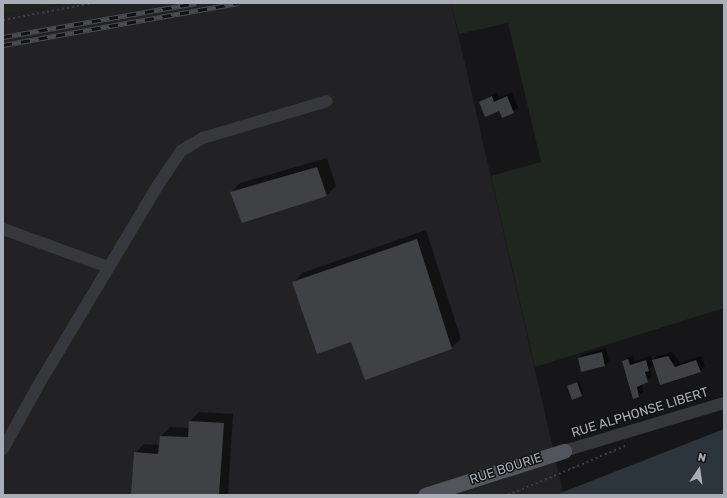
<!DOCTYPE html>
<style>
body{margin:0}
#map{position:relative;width:727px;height:498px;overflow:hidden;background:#161618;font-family:Rubik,sans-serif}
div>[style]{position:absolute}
.built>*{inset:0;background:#222225}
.green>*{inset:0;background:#1e261f}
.water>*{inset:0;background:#2c353c}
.shadow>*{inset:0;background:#0007}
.building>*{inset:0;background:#404145}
.path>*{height:2px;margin-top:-1px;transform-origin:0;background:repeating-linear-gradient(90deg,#3d3f44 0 2px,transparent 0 5px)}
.minor>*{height:12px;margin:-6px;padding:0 6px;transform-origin:6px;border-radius:6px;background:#37383d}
.major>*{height:15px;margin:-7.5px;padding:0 7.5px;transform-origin:7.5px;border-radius:7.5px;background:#53555c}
.rail>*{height:4.5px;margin-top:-2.25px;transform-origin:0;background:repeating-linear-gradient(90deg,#111113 0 9px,#4a4c52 0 18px);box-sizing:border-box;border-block:1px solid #4a4c52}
span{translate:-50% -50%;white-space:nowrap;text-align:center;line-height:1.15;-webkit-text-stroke:3px #111113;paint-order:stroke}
.street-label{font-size:13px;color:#a8adb8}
.frame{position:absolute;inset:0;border:4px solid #a8adb8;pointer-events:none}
.north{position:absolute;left:679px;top:450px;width:40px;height:40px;-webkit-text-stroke:3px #111113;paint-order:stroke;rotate:13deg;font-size:11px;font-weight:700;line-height:16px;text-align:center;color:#a8adb8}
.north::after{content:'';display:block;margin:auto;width:14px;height:18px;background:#a8adb8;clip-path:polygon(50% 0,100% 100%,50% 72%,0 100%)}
</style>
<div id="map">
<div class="built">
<div style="clip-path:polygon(66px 3px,451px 3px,563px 492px,556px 495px,3px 495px,3px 15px)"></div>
</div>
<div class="green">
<div style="clip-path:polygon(3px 3px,66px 3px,3px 15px)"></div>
<div style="clip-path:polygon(451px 3px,724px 3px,724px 308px,535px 367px,491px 176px,541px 162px,508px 23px,459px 34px)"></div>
</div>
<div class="water">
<div style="clip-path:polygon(724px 429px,724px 495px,556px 495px,563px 492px)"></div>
</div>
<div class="shadow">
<div style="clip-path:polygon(497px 92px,499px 98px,512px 92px,518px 108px,502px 117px,499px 110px,480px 102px)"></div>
<div style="clip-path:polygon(327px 158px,336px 186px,327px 195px,231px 192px,240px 183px)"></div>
<div style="clip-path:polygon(426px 230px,461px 339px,451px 348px,352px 341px,293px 283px,302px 273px)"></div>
<div style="clip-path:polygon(606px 348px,609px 361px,605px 365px,579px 358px,584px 354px)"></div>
<div style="clip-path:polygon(673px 352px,680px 363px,701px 356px,705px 366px,700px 371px,654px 364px,650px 369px,652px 377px,642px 384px,643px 392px,634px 398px,623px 361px,633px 355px,635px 361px,651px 356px,652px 361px,657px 356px)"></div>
<div style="clip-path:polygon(579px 381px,583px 393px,581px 395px,568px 386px)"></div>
<div style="clip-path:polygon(199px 412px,233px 414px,228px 495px,132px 495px,135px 453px,144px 444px,160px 445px,161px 436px,170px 427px,189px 428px,190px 421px)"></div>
</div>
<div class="building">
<div style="clip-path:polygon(492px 96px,494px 102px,507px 96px,514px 113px,502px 118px,499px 111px,485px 117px,479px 102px)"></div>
<div style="clip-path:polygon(317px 167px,327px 196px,242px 223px,230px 192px)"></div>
<div style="clip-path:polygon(417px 239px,452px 349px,365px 380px,351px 342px,317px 354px,292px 282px)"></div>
<div style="clip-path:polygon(602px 352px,605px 366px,581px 372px,578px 358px)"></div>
<div style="clip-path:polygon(668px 356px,675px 367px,696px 360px,701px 372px,660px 385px,652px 360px)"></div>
<div style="clip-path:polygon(628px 359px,630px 365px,646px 360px,649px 371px,645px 372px,648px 382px,637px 387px,639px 397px,633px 399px,622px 361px)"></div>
<div style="clip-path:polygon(577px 382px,582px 396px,572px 400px,567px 386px)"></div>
<div style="clip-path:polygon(189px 421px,224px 423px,219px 495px,131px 495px,134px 452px,158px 454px,160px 436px,188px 437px)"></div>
</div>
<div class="path">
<div style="left:3px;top:20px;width:92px;rotate:-10.7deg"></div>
<div style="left:508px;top:495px;width:127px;rotate:-22.7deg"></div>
</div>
<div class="minor">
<div style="left:3px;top:229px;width:112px;rotate:19.9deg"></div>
<div style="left:3px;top:449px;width:74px;rotate:-61deg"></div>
<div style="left:39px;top:384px;width:232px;rotate:-59.1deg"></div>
<div style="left:158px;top:185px;width:41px;rotate:-55.9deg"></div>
<div style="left:181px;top:151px;width:26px;rotate:-31deg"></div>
<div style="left:203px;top:138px;width:129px;rotate:-16.6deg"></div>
<div style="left:564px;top:451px;width:167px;rotate:-16.7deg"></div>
</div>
<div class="major">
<div style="left:425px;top:495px;width:146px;rotate:-17.6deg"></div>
</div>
<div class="rail">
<div style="left:3px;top:37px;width:196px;rotate:-10deg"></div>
<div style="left:3px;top:45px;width:239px;rotate:-10.1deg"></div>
</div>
<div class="street-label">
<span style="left:640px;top:413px;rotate:-17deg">RUE ALPHONSE LIBERT</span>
<span style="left:506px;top:469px;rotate:-18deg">RUE BOURIE</span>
</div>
<div class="frame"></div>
<div class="north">N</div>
</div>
